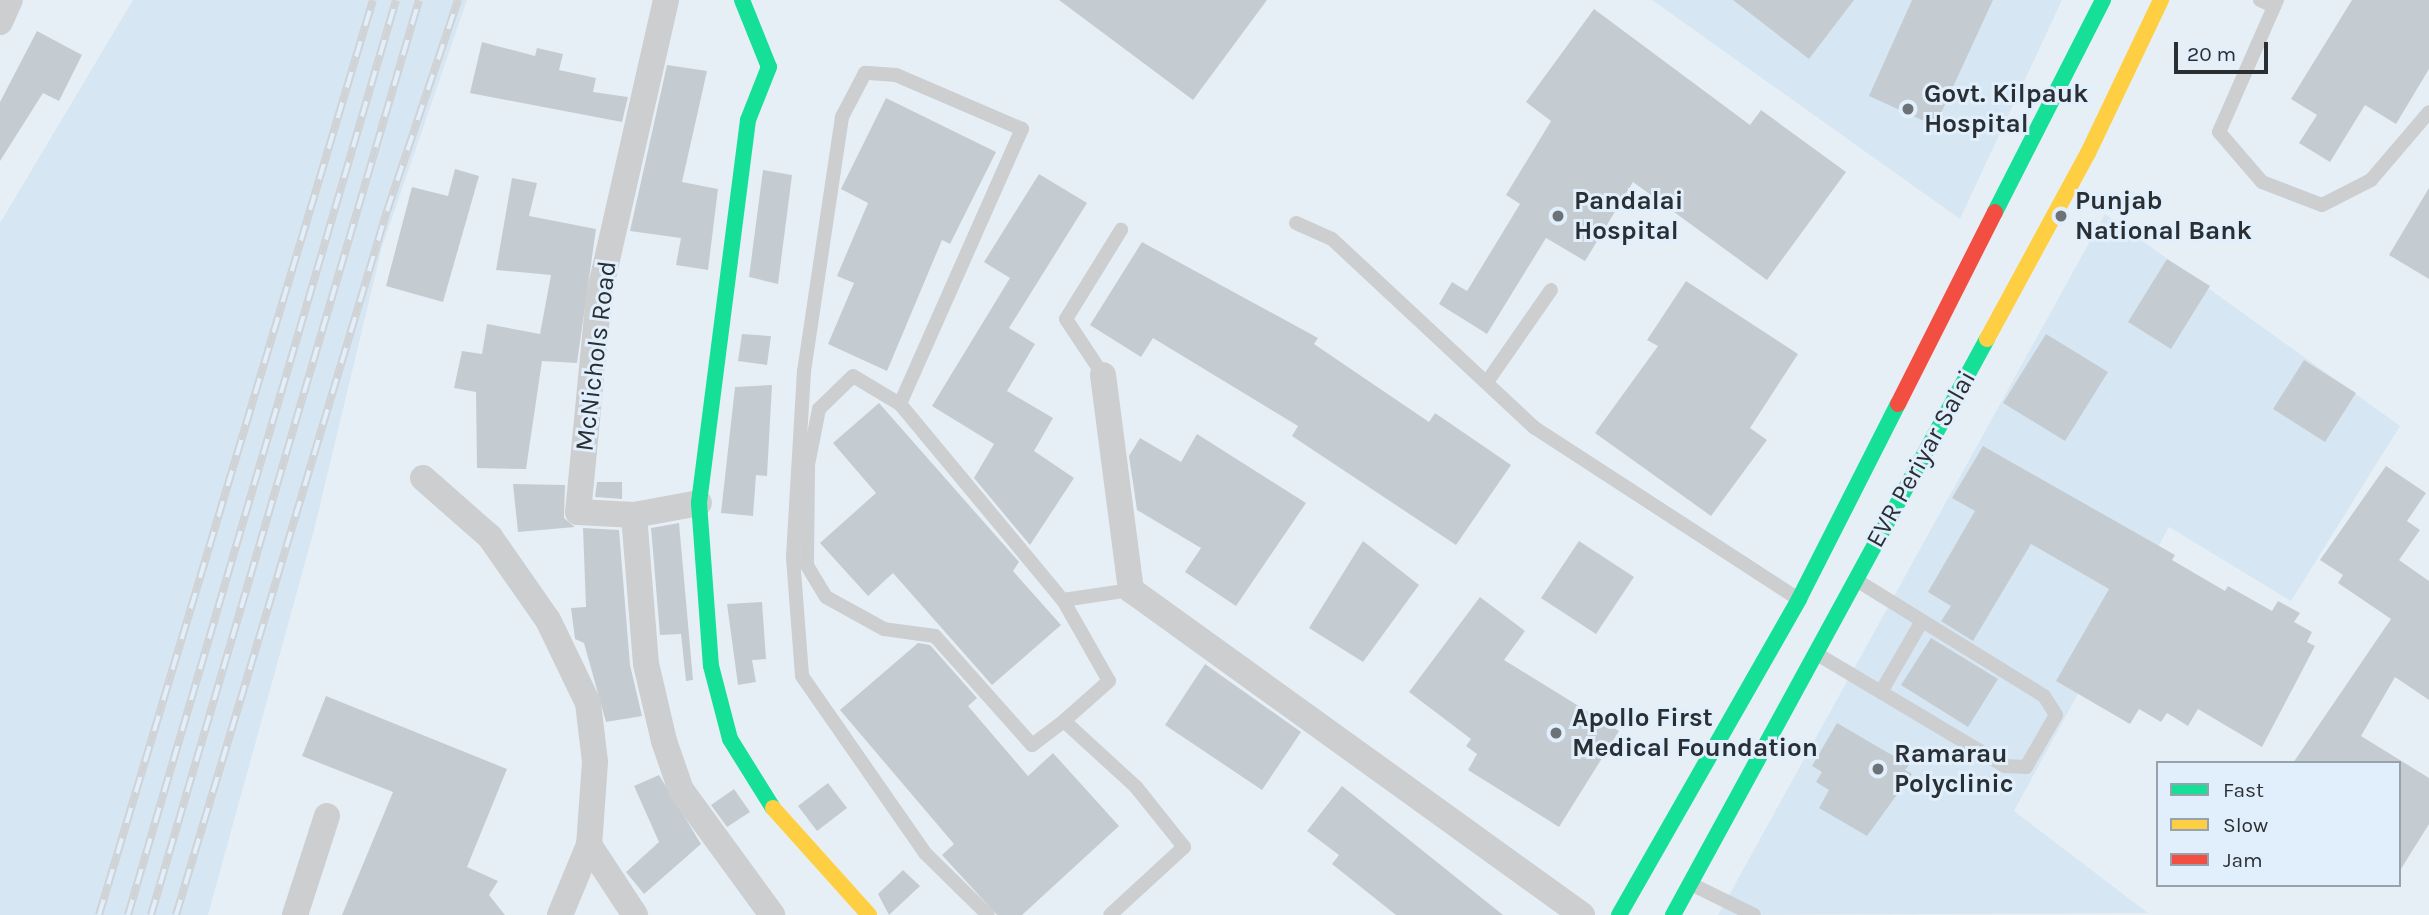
<!DOCTYPE html>
<style>
body{margin:0}
#map{position:relative;width:2429px;height:915px;overflow:hidden;background:#e7eff6;font-family:Karla,sans-serif}
div>[style]{position:absolute}
.built>*{inset:0;background:#d7e6f3}
.building>*{inset:0;background:#c5ccd1}
.lane>*{height:14px;margin:-7px;padding:0 7px;transform-origin:7px;border-radius:7px;background:#ccced0}
.street>*{height:26px;margin:-13px;padding:0 13px;transform-origin:13px;border-radius:13px;background:#ccced0}
.fast>*{height:16px;margin:-8px;padding:0 8px;transform-origin:8px;border-radius:8px;background:#16e098}
.slow>*{height:16px;margin:-8px;padding:0 8px;transform-origin:8px;border-radius:8px;background:#ffcf43}
.jam>*{height:16px;margin:-8px;padding:0 8px;transform-origin:8px;border-radius:8px;background:#f24e42}
.rail>*{height:8px;margin-top:-4px;transform-origin:0;background:repeating-linear-gradient(90deg,#e1effc 0 16px,#d0d3d5 0 32px);box-sizing:border-box;border-block:2px solid #d0d3d5}
.dots>*{width:19px;height:19px;translate:-50% -50%;box-sizing:border-box;border:4px solid #e1effc;border-radius:50%}
span{translate:-50% -50%;white-space:nowrap;text-align:center;line-height:1.15;-webkit-text-stroke:6px #e1effc;paint-order:stroke}
.poi-label{font-size:26px;color:#2a2f34;font-weight:700}
.left{translate:0 -50%;text-align:left}
.street-label{font-size:26px;color:#2a2f34}
.legend{position:absolute;left:2156px;top:761px;width:245px;height:126px;box-sizing:border-box;background:#e1effc;border:2px solid #98a2ac;margin:0;padding:9px 12px;list-style:none;font-size:21px;color:#2a2f34}
.legend li{display:flex;align-items:center;gap:14px;height:35px}
.legend b{width:35px;border:2px solid #98a2ac}
.scale{position:absolute;left:2174px;top:42px;width:94px;height:32px;box-sizing:border-box;border:4px solid #2a2f34;border-top:0;padding-left:9px;font-size:21px;line-height:24px;white-space:nowrap;color:#2a2f34;-webkit-text-stroke:5px #e1effc;paint-order:stroke}
</style>
<div id="map">
<div class="built">
<div style="clip-path:polygon(133px 0,467px 0,382px 247px,314px 530px,208px 915px,0 915px,0 223px)"></div>
<div style="clip-path:polygon(1652px 0,2062px 0,1960px 219px)"></div>
<div style="clip-path:polygon(2105px 214px,2400px 426px,2291px 601px,2169px 527px,2014px 811px,2148px 913px,1718px 915px)"></div>
</div>
<div class="building">
<div style="clip-path:polygon(1059px 0,1267px 0,1193px 100px)"></div>
<div style="clip-path:polygon(1733px 0,1854px 0,1809px 59px)"></div>
<div style="clip-path:polygon(1912px 0,1993px 0,1935px 126px,1869px 96px)"></div>
<div style="clip-path:polygon(2352px 0,2429px 0,2429px 69px,2396px 124px,2365px 105px,2330px 162px,2299px 143px,2317px 115px,2291px 99px)"></div>
<div style="clip-path:polygon(1594px 9px,1750px 125px,1761px 110px,1846px 172px,1767px 280px,1633px 182px,1585px 261px,1546px 238px,1487px 334px,1439px 304px,1452px 282px,1467px 291px,1520px 204px,1506px 195px,1551px 121px,1526px 102px)"></div>
<div style="clip-path:polygon(37px 31px,82px 55px,59px 101px,43px 93px,0 161px,0 102px)"></div>
<div style="clip-path:polygon(482px 42px,535px 56px,537px 48px,563px 54px,559px 70px,596px 78px,593px 92px,628px 97px,622px 122px,470px 93px)"></div>
<div style="clip-path:polygon(667px 65px,707px 71px,682px 182px,718px 189px,708px 270px,676px 265px,681px 238px,630px 231px)"></div>
<div style="clip-path:polygon(886px 98px,996px 152px,950px 244px,942px 240px,887px 371px,828px 344px,854px 283px,837px 276px,868px 203px,841px 189px)"></div>
<div style="clip-path:polygon(455px 169px,479px 176px,443px 302px,386px 286px,412px 187px,448px 196px)"></div>
<div style="clip-path:polygon(763px 170px,792px 175px,778px 284px,749px 277px)"></div>
<div style="clip-path:polygon(1039px 174px,1087px 203px,1009px 328px,1035px 344px,1007px 391px,1053px 418px,1034px 451px,1074px 478px,1030px 545px,974px 478px,994px 444px,932px 406px,1010px 278px,984px 262px)"></div>
<div style="clip-path:polygon(512px 178px,537px 183px,529px 216px,596px 229px,577px 363px,542px 361px,526px 469px,477px 468px,476px 392px,454px 388px,462px 351px,482px 354px,487px 324px,540px 334px,551px 275px,496px 270px)"></div>
<div style="clip-path:polygon(2429px 188px,2429px 279px,2389px 255px)"></div>
<div style="clip-path:polygon(1142px 242px,1318px 338px,1314px 344px,1429px 422px,1435px 413px,1511px 465px,1456px 545px,1292px 436px,1298px 426px,1153px 338px,1141px 357px,1090px 325px)"></div>
<div style="clip-path:polygon(2167px 259px,2210px 286px,2171px 349px,2128px 322px)"></div>
<div style="clip-path:polygon(1686px 281px,1798px 354px,1750px 428px,1767px 440px,1711px 516px,1595px 433px,1658px 346px,1647px 340px)"></div>
<div style="clip-path:polygon(742px 334px,771px 336px,767px 365px,738px 361px)"></div>
<div style="clip-path:polygon(2046px 334px,2108px 372px,2065px 441px,2003px 403px)"></div>
<div style="clip-path:polygon(2304px 360px,2356px 393px,2325px 442px,2273px 409px)"></div>
<div style="clip-path:polygon(772px 385px,767px 476px,756px 475px,753px 516px,721px 513px,735px 387px)"></div>
<div style="clip-path:polygon(879px 403px,1019px 562px,1013px 571px,1061px 625px,992px 685px,893px 573px,868px 596px,820px 543px,876px 493px,833px 443px)"></div>
<div style="clip-path:polygon(1197px 434px,1306px 503px,1236px 606px,1185px 572px,1201px 548px,1137px 510px,1129px 456px,1140px 438px,1181px 462px)"></div>
<div style="clip-path:polygon(1983px 446px,2175px 555px,2172px 560px,2225px 591px,2228px 586px,2272px 611px,2278px 601px,2300px 613px,2294px 622px,2312px 632px,2307px 642px,2315px 646px,2262px 747px,2198px 709px,2188px 726px,2167px 713px,2161px 722px,2139px 709px,2130px 724px,2056px 681px,2109px 589px,2031px 544px,1973px 641px,1941px 621px,1951px 606px,1928px 592px,1975px 511px,1952px 498px)"></div>
<div style="clip-path:polygon(2386px 466px,2426px 493px,2407px 521px,2420px 530px,2399px 560px,2429px 581px,2429px 700px,2395px 677px,2361px 736px,2429px 778px,2429px 824px,2399px 872px,2399px 763px,2293px 763px,2391px 619px,2338px 583px,2343px 575px,2320px 560px)"></div>
<div style="clip-path:polygon(597px 482px,622px 482px,622px 499px,595px 497px)"></div>
<div style="clip-path:polygon(513px 484px,565px 485px,564px 518px,575px 527px,518px 532px)"></div>
<div style="clip-path:polygon(679px 523px,693px 680px,686px 681px,681px 634px,660px 635px,651px 528px)"></div>
<div style="clip-path:polygon(583px 528px,619px 530px,630px 665px,642px 716px,606px 722px,584px 643px,575px 639px,571px 608px,586px 607px)"></div>
<div style="clip-path:polygon(1363px 541px,1419px 585px,1363px 662px,1309px 628px)"></div>
<div style="clip-path:polygon(1579px 541px,1634px 577px,1596px 634px,1541px 598px)"></div>
<div style="clip-path:polygon(1480px 597px,1525px 631px,1504px 660px,1619px 731px,1559px 827px,1468px 770px,1477px 754px,1466px 746px,1471px 739px,1409px 692px)"></div>
<div style="clip-path:polygon(762px 602px,766px 659px,752px 660px,756px 682px,738px 685px,727px 604px)"></div>
<div style="clip-path:polygon(1931px 638px,1998px 679px,1968px 727px,1901px 685px)"></div>
<div style="clip-path:polygon(918px 643px,930px 645px,977px 698px,968px 706px,1028px 776px,1053px 753px,1119px 826px,1022px 915px,997px 915px,942px 855px,954px 844px,840px 710px)"></div>
<div style="clip-path:polygon(1205px 664px,1301px 732px,1262px 790px,1165px 725px)"></div>
<div style="clip-path:polygon(326px 696px,507px 769px,467px 867px,498px 881px,489px 895px,505px 915px,342px 915px,393px 792px,302px 756px)"></div>
<div style="clip-path:polygon(1837px 723px,1909px 765px,1905px 770px,1912px 774px,1867px 836px,1819px 808px,1829px 790px,1816px 782px,1822px 772px,1812px 766px)"></div>
<div style="clip-path:polygon(659px 775px,701px 844px,644px 894px,626px 872px,659px 842px,634px 786px)"></div>
<div style="clip-path:polygon(828px 783px,847px 808px,817px 831px,798px 806px)"></div>
<div style="clip-path:polygon(1342px 786px,1503px 915px,1396px 915px,1332px 864px,1339px 855px,1307px 831px)"></div>
<div style="clip-path:polygon(734px 789px,750px 812px,727px 827px,711px 805px)"></div>
<div style="clip-path:polygon(903px 870px,920px 886px,889px 915px,878px 894px)"></div>
</div>
<div class="lane">
<div style="left:2260px;top:0;width:14px;rotate:25deg"></div>
<div style="left:2277px;top:0;width:144px;rotate:113.7deg"></div>
<div style="left:2219px;top:132px;width:66px;rotate:49.3deg"></div>
<div style="left:2262px;top:182px;width:64px;rotate:21deg"></div>
<div style="left:2322px;top:205px;width:55px;rotate:-27deg"></div>
<div style="left:2371px;top:180px;width:89px;rotate:-49.5deg"></div>
<div style="left:1296px;top:223px;width:39px;rotate:24deg"></div>
<div style="left:1332px;top:239px;width:277px;rotate:43deg"></div>
<div style="left:1535px;top:428px;width:312px;rotate:33deg"></div>
<div style="left:1103px;top:375px;width:67px;rotate:-123.5deg"></div>
<div style="left:1066px;top:319px;width:105px;rotate:-58.3deg"></div>
<div style="left:1487px;top:382px;width:112px;rotate:-55.2deg"></div>
<div style="left:900px;top:404px;width:301px;rotate:-66.1deg"></div>
<div style="left:1022px;top:129px;width:137px;rotate:-156.8deg"></div>
<div style="left:896px;top:75px;width:31px;rotate:-176deg"></div>
<div style="left:865px;top:73px;width:50px;rotate:117.6deg"></div>
<div style="left:842px;top:117px;width:257px;rotate:98.5deg"></div>
<div style="left:804px;top:371px;width:187px;rotate:93.4deg"></div>
<div style="left:793px;top:558px;width:118px;rotate:85.6deg"></div>
<div style="left:802px;top:676px;width:216px;rotate:55.2deg"></div>
<div style="left:925px;top:853px;width:88px;rotate:44.5deg"></div>
<div style="left:1063px;top:600px;width:69px;rotate:-8.4deg"></div>
<div style="left:1817px;top:654px;width:219px;rotate:30.8deg"></div>
<div style="left:2005px;top:766px;width:21px;rotate:3deg"></div>
<div style="left:2026px;top:767px;width:60px;rotate:-60deg"></div>
<div style="left:2056px;top:715px;width:22px;rotate:-122deg"></div>
<div style="left:2044px;top:696px;width:221px;rotate:-148.3deg"></div>
<div style="left:1881px;top:692px;width:82px;rotate:-60deg"></div>
<div style="left:1064px;top:721px;width:40px;rotate:143deg"></div>
<div style="left:1032px;top:745px;width:146px;rotate:-131.7deg"></div>
<div style="left:935px;top:636px;width:51px;rotate:-172.2deg"></div>
<div style="left:884px;top:629px;width:66px;rotate:-151.1deg"></div>
<div style="left:826px;top:597px;width:37px;rotate:-121deg"></div>
<div style="left:807px;top:565px;width:100px;rotate:-89.4deg"></div>
<div style="left:808px;top:465px;width:57px;rotate:-78.9deg"></div>
<div style="left:819px;top:409px;width:47px;rotate:-44.1deg"></div>
<div style="left:853px;top:376px;width:55px;rotate:30.8deg"></div>
<div style="left:900px;top:404px;width:255px;rotate:50.3deg"></div>
<div style="left:1063px;top:600px;width:93px;rotate:60.4deg"></div>
<div style="left:1109px;top:681px;width:60px;rotate:138.4deg"></div>
<div style="left:1064px;top:721px;width:98px;rotate:42.5deg"></div>
<div style="left:1136px;top:787px;width:77px;rotate:51.3deg"></div>
<div style="left:1184px;top:847px;width:100px;rotate:137.4deg"></div>
<div style="left:1691px;top:884px;width:70px;rotate:26.2deg"></div>
</div>
<div class="street">
<div style="left:666px;top:0;width:303px;rotate:102.8deg"></div>
<div style="left:599px;top:295px;width:218px;rotate:95.5deg"></div>
<div style="left:578px;top:512px;width:56px;rotate:3.1deg"></div>
<div style="left:634px;top:515px;width:66px;rotate:-10.5deg"></div>
<div style="left:0;top:22px;width:24px;rotate:-66deg"></div>
<div style="left:1103px;top:375px;width:217px;rotate:82.6deg"></div>
<div style="left:1131px;top:590px;width:556px;rotate:35.78deg"></div>
<div style="left:423px;top:478px;width:89px;rotate:41.4deg"></div>
<div style="left:490px;top:537px;width:101px;rotate:55.1deg"></div>
<div style="left:548px;top:620px;width:92px;rotate:64.3deg"></div>
<div style="left:588px;top:703px;width:59px;rotate:83.2deg"></div>
<div style="left:595px;top:762px;width:83px;rotate:94.1deg"></div>
<div style="left:589px;top:845px;width:84px;rotate:56.7deg"></div>
<div style="left:634px;top:515px;width:149px;rotate:85.4deg"></div>
<div style="left:646px;top:664px;width:79px;rotate:76.8deg"></div>
<div style="left:664px;top:741px;width:52px;rotate:70.9deg"></div>
<div style="left:681px;top:790px;width:155px;rotate:53.9deg"></div>
<div style="left:295px;top:915px;width:104px;rotate:-72.1deg"></div>
<div style="left:560px;top:915px;width:76px;rotate:-67.5deg"></div>
</div>
<div class="fast">
<div style="left:742px;top:0;width:72px;rotate:68.1deg"></div>
<div style="left:769px;top:67px;width:57px;rotate:111.6deg"></div>
<div style="left:748px;top:120px;width:386px;rotate:97.3deg"></div>
<div style="left:699px;top:503px;width:163px;rotate:85.8deg"></div>
<div style="left:711px;top:666px;width:75px;rotate:75.4deg"></div>
<div style="left:730px;top:739px;width:81px;rotate:58.1deg"></div>
<div style="left:1995px;top:212px;width:238px;rotate:-63deg"></div>
<div style="left:1619px;top:915px;width:364px;rotate:-60.3deg"></div>
<div style="left:1799px;top:599px;width:219px;rotate:-63.1deg"></div>
<div style="left:1673px;top:915px;width:656px;rotate:-61.4deg"></div>
</div>
<div class="slow">
<div style="left:1987px;top:339px;width:212px;rotate:-61.5deg"></div>
<div style="left:2088px;top:153px;width:170px;rotate:-64.5deg"></div>
<div style="left:773px;top:808px;width:144px;rotate:48.1deg"></div>
</div>
<div class="jam">
<div style="left:1898px;top:404px;width:215px;rotate:-63.2deg"></div>
</div>
<div class="rail">
<div style="left:99px;top:915px;width:955px;rotate:-73.33deg"></div>
<div style="left:128px;top:915px;width:953px;rotate:-73.67deg"></div>
<div style="left:151px;top:915px;width:953px;rotate:-73.67deg"></div>
<div style="left:176px;top:915px;width:735px;rotate:-73.32deg"></div>
<div style="left:387px;top:211px;width:223px;rotate:-71.4deg"></div>
</div>
<div class="dots">
<div style="left:1908px;top:109px;background:#6c7278"></div>
<div style="left:1558px;top:216px;background:#6c7278"></div>
<div style="left:2061px;top:216px;background:#6c7278"></div>
<div style="left:1556px;top:733px;background:#6c7278"></div>
<div style="left:1878px;top:769px;background:#6c7278"></div>
</div>
<div class="poi-label">
<span class="left" style="left:1924px;top:109px">Govt. Kilpauk<br>Hospital</span>
<span class="left" style="left:1574px;top:216px">Pandalai<br>Hospital</span>
<span class="left" style="left:2075px;top:216px">Punjab<br>National Bank</span>
<span class="left" style="left:1572px;top:733px">Apollo First<br>Medical Foundation</span>
<span class="left" style="left:1894px;top:769px">Ramarau<br>Polyclinic</span>
</div>
<div class="street-label">
<span style="left:596px;top:356px;rotate:-83deg">McNichols Road</span>
<span style="left:1921px;top:459px;rotate:-61deg">EVR Periyar Salai</span>
</div>
<ul class="legend">
<li><b style="height:9px;background:#16e098"></b>Fast</li>
<li><b style="height:9px;background:#ffcf43"></b>Slow</li>
<li><b style="height:9px;background:#f24e42"></b>Jam</li>
</ul>
<div class="scale">20 m</div>
</div>
